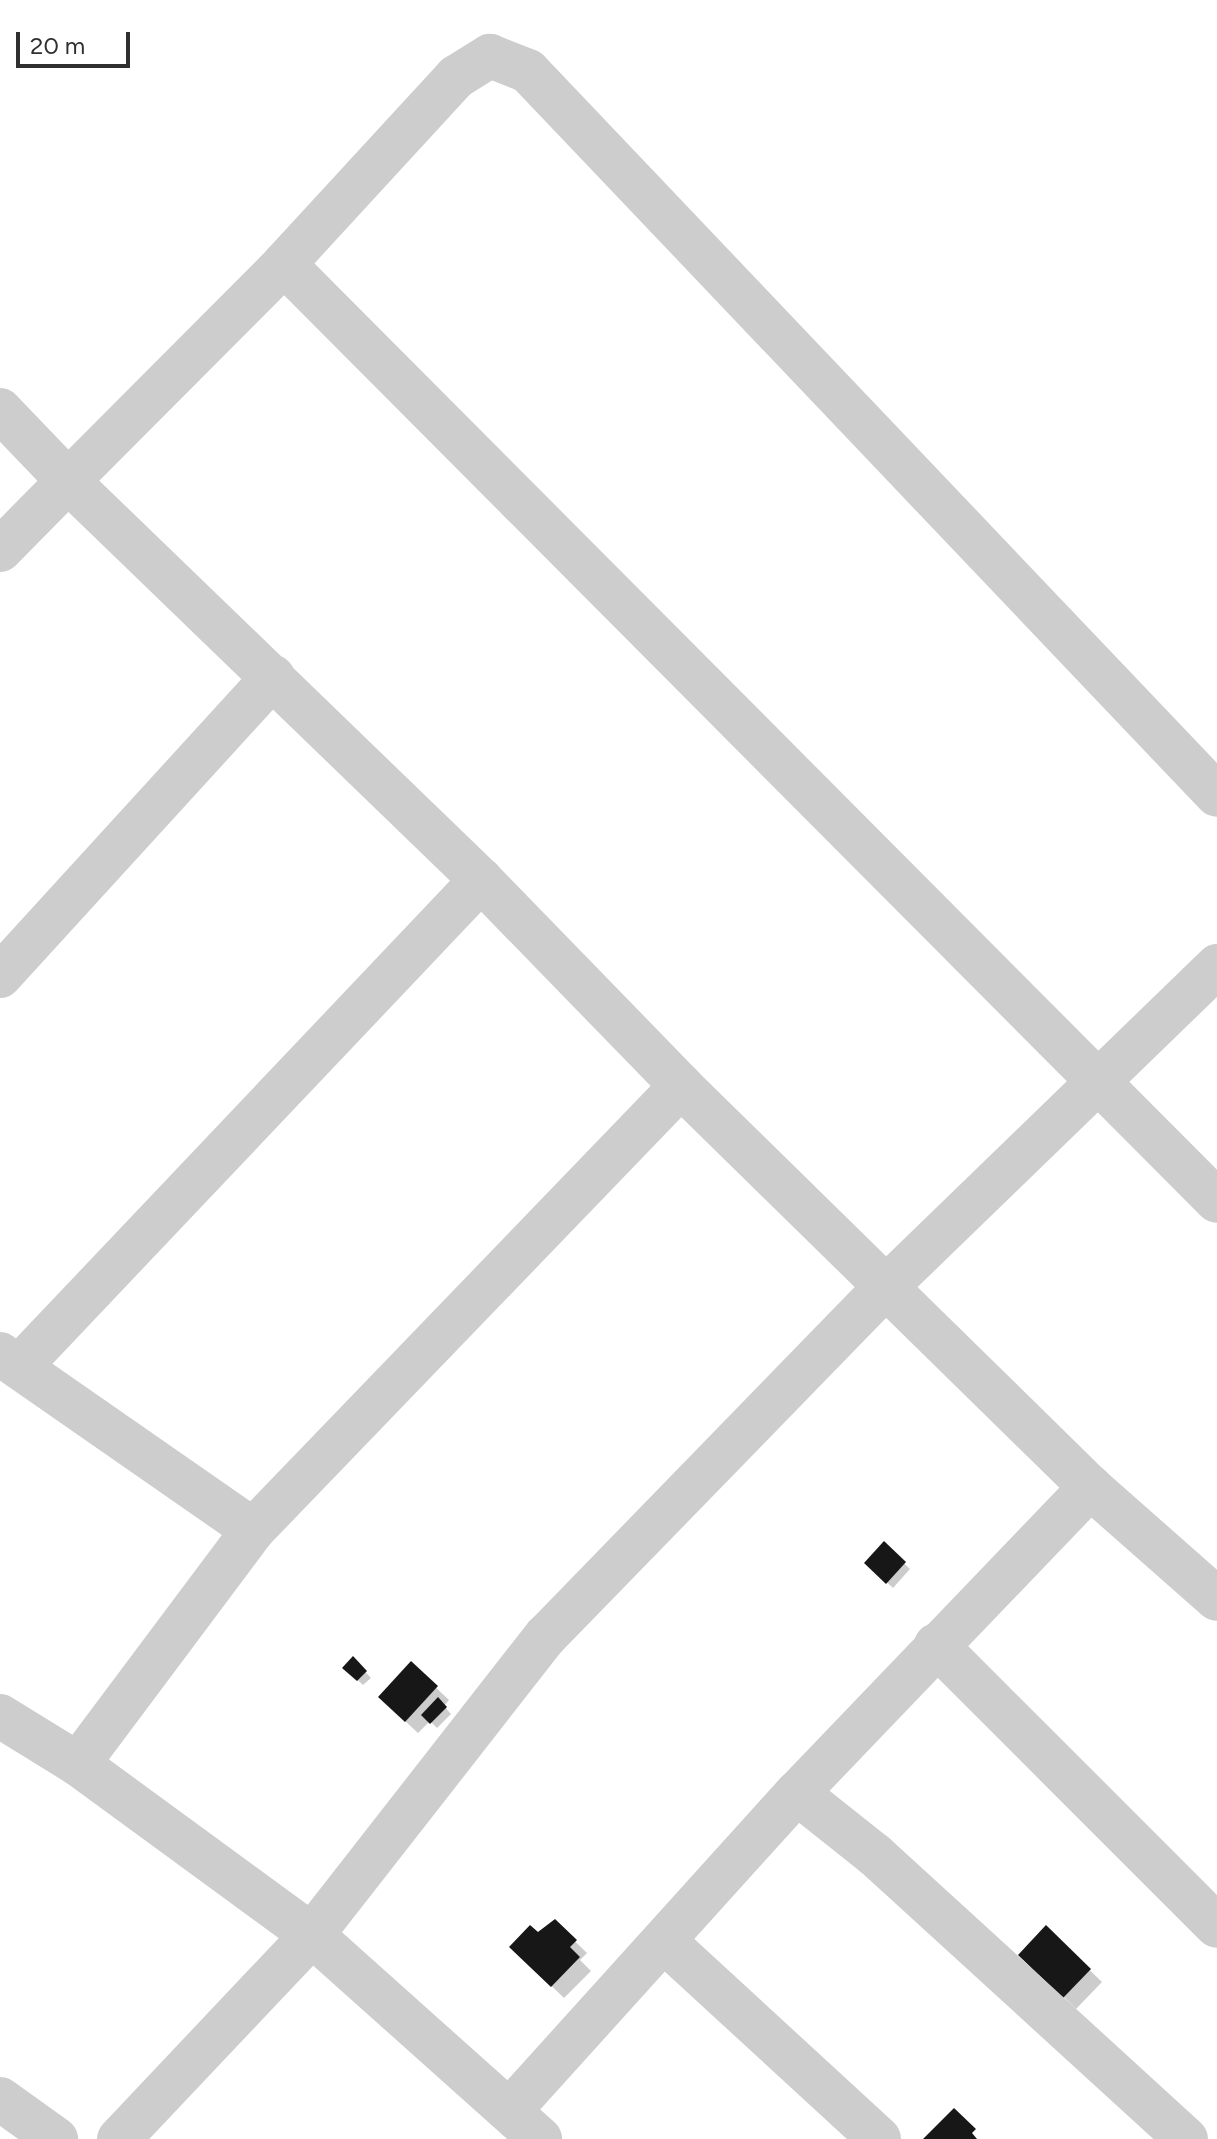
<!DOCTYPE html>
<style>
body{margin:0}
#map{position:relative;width:1217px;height:2139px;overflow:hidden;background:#fff;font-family:Figtree,sans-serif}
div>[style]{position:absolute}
.shadow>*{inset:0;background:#0003}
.building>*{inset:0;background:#171717}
.minor>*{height:44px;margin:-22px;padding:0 22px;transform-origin:22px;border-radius:22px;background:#cdcdcd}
span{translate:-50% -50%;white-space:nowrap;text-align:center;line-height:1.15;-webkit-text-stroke:8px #fff;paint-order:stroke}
.scale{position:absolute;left:16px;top:32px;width:114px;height:36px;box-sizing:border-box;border:4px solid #303030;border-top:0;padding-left:10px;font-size:24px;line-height:28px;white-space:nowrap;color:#303030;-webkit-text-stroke:6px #fff;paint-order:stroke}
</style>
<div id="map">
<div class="shadow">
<div style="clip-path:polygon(884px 1544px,910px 1569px,893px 1588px,866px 1563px)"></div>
<div style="clip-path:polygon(353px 1659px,371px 1678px,363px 1685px,345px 1668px)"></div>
<div style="clip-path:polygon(411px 1664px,449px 1700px,444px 1706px,451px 1714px,437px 1728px,430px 1721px,418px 1733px,392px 1709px)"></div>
<div style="clip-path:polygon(555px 1922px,587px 1953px,580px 1960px,591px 1971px,564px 1998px,511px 1947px)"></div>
<div style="clip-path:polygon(1046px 1928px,1102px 1982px,1076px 2009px,1021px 1955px)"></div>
</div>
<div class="building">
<div style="clip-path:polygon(884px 1541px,906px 1562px,886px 1584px,864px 1563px)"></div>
<div style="clip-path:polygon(353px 1656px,367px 1671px,357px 1681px,342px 1668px)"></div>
<div style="clip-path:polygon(411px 1661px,438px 1686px,405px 1722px,378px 1697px)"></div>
<div style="clip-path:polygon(438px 1697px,447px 1707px,430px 1724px,421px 1715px)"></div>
<div style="clip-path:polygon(555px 1919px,577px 1940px,570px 1947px,580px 1957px,551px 1987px,509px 1947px,530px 1925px,538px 1932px)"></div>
<div style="clip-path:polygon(1046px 1925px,1091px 1969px,1063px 1998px,1018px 1955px)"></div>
<div style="clip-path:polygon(954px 2108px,976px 2129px,972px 2133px,977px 2139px,923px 2139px)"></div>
</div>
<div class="minor">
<div style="left:284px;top:264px;width:1322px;rotate:45.12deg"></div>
<div style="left:0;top:410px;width:98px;rotate:46.2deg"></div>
<div style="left:68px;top:481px;width:306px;rotate:-45.1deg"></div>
<div style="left:284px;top:264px;width:254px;rotate:-47.4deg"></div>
<div style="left:456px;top:77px;width:40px;rotate:-32deg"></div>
<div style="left:490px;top:56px;width:41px;rotate:21.5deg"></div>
<div style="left:528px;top:71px;width:999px;rotate:46.42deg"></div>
<div style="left:0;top:550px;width:97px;rotate:-45.4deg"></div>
<div style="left:68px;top:481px;width:574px;rotate:44.01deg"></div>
<div style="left:481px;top:880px;width:287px;rotate:45.8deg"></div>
<div style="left:681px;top:1086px;width:573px;rotate:44.43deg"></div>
<div style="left:1090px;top:1487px;width:169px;rotate:41.4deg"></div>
<div style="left:0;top:976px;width:405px;rotate:-47.6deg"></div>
<div style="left:0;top:1354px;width:308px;rotate:34.8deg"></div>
<div style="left:20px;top:1366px;width:670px;rotate:-46.51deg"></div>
<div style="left:936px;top:1645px;width:397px;rotate:45deg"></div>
<div style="left:0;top:1716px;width:92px;rotate:31.6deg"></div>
<div style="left:78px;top:1764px;width:290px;rotate:36.2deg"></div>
<div style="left:312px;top:1935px;width:306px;rotate:41.8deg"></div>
<div style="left:78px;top:1764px;width:292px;rotate:-53.2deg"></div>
<div style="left:253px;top:1530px;width:617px;rotate:-46.05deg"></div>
<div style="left:797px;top:1793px;width:100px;rotate:38.5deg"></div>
<div style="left:875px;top:1855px;width:421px;rotate:42.4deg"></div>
<div style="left:664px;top:1941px;width:292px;rotate:42.6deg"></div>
<div style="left:0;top:2099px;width:69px;rotate:35.5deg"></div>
<div style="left:511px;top:2109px;width:426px;rotate:-47.9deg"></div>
<div style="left:797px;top:1793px;width:424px;rotate:-46.2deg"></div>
<div style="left:119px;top:2139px;width:281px;rotate:-46.6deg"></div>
<div style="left:312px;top:1935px;width:380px;rotate:-52deg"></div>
<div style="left:546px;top:1636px;width:486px;rotate:-45.8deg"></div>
<div style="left:885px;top:1288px;width:463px;rotate:-44.1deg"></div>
</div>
<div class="scale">20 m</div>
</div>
